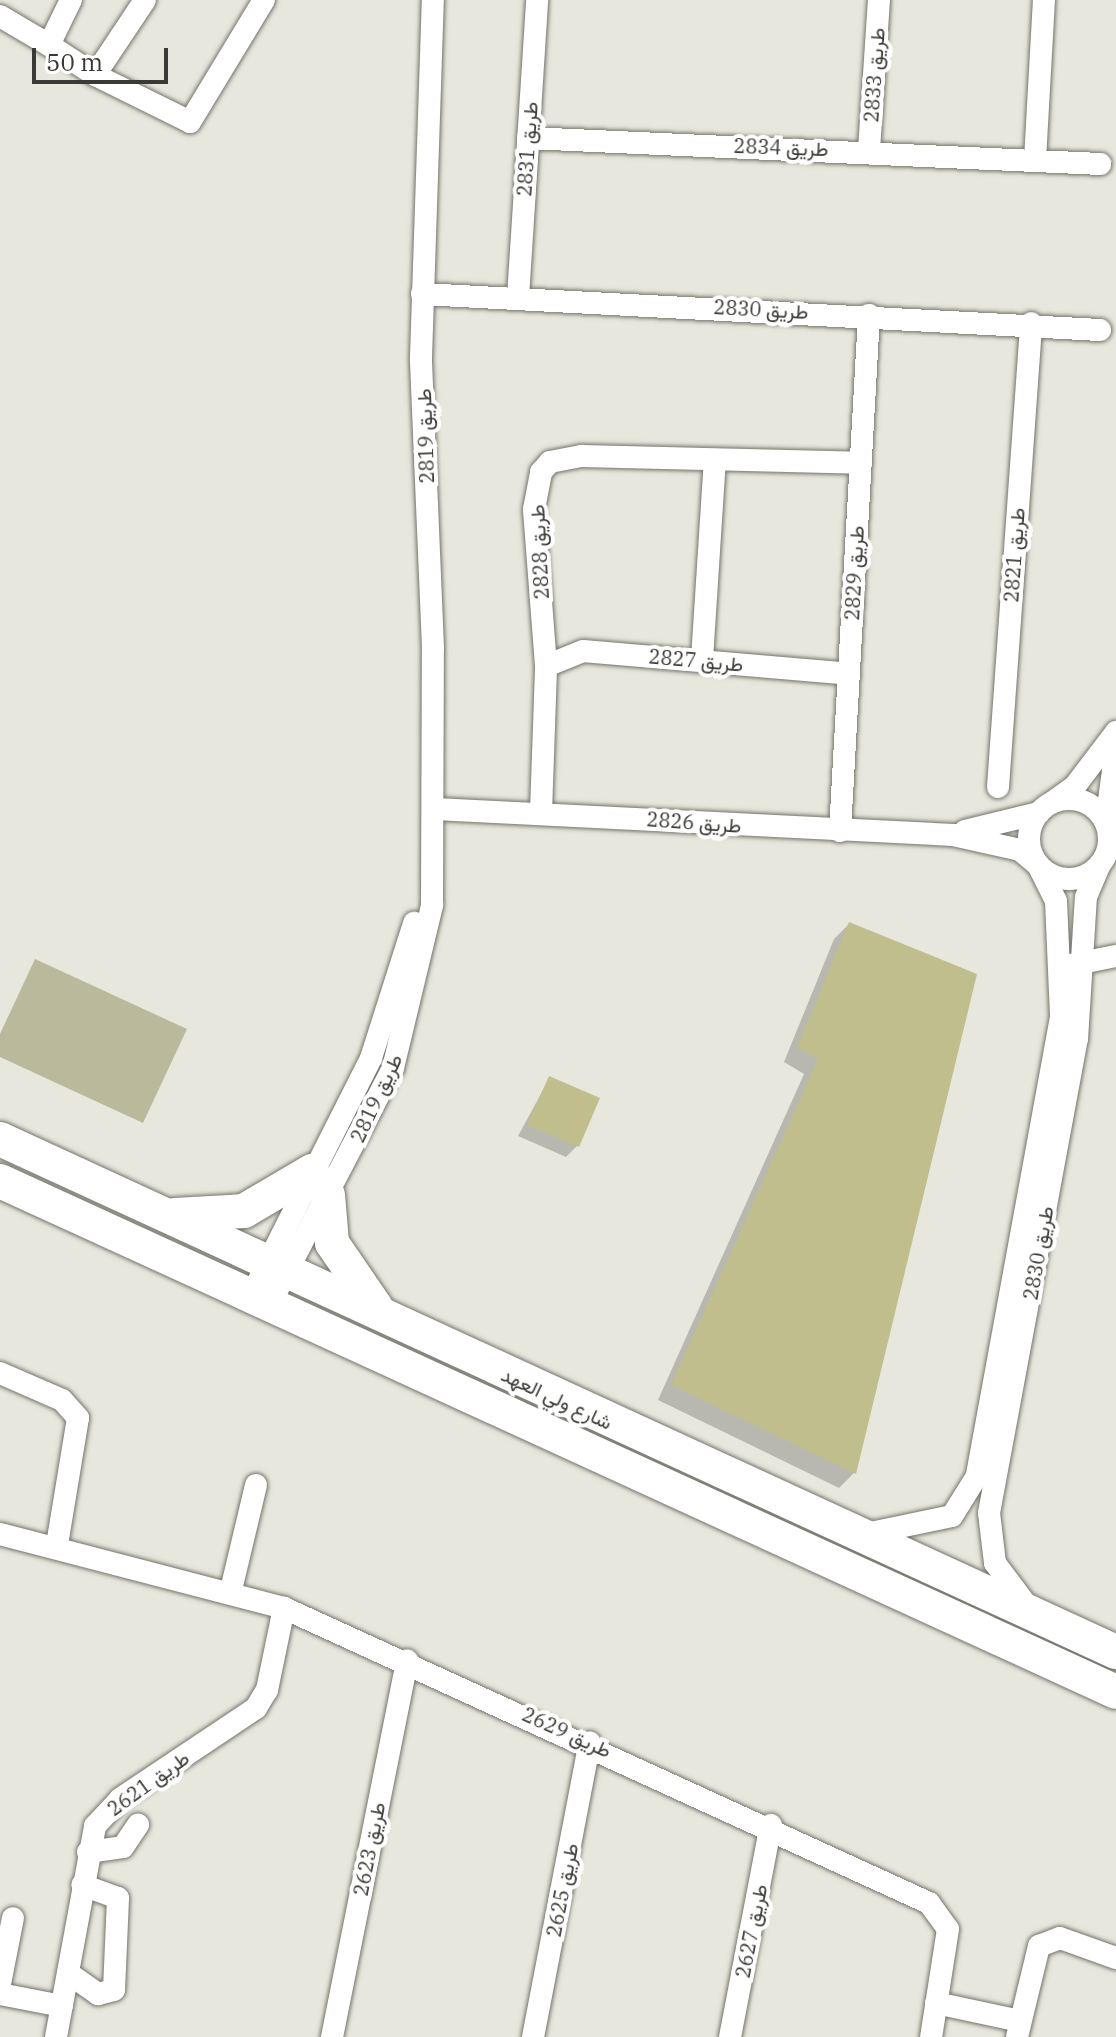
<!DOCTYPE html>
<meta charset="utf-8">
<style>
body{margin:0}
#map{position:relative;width:1116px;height:2037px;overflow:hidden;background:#e7e7dd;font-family:"IBM Plex Serif",Vazirmatn,serif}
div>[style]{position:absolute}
.green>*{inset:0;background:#bbb99c}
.shadow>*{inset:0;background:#0003}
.building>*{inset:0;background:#c1be8e}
.roads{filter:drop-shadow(0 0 2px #75746c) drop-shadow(0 0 2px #75746c)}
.minor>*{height:22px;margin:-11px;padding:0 11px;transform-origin:11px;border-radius:11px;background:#fff}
.minor>.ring{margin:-11px;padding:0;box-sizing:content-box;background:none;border:22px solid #fff;border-radius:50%}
.primary>*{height:34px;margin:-17px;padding:0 17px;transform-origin:17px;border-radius:17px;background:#fff}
span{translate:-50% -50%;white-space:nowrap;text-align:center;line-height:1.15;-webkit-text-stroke:8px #fff;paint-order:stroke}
.street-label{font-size:20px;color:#393935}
.scale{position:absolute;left:32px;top:48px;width:136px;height:36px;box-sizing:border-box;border:4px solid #393935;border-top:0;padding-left:10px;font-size:24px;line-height:28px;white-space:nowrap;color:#393935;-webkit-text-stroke:6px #fff;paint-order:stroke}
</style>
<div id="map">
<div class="green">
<div style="clip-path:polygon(35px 959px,187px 1029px,143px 1123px,0 1057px,0 1034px)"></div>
</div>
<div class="shadow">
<div style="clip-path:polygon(849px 924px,975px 975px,854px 1473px,839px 1488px,658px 1400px,804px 1074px,784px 1062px,834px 939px)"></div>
<div style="clip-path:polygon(549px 1079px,577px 1146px,566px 1157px,518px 1136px)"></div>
</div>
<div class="building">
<div style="clip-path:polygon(849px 922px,977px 974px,856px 1474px,671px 1385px,818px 1059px,797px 1047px)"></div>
<div style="clip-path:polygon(549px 1076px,600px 1098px,579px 1147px,527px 1125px)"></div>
</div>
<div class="roads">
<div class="minor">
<div style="left:71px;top:0;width:50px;rotate:116.1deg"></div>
<div style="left:49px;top:45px;width:55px;rotate:33.1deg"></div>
<div style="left:95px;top:75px;width:90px;rotate:-56.3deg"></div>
<div style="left:0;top:16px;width:57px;rotate:30.6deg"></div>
<div style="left:95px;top:75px;width:106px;rotate:26.3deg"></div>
<div style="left:190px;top:122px;width:143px;rotate:-58.8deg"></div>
<div style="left:528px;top:138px;width:573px;rotate:2.6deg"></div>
<div style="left:869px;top:150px;width:150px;rotate:-86.2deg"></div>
<div style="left:1035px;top:160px;width:160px;rotate:-86.8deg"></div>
<div style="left:422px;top:294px;width:679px;rotate:3.04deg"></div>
<div style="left:518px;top:297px;width:298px;rotate:-86.3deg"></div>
<div style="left:702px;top:659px;width:199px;rotate:-86.3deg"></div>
<div style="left:546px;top:666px;width:40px;rotate:-22deg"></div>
<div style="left:583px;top:651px;width:267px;rotate:4.9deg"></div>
<div style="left:998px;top:787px;width:465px;rotate:-85.9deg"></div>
<div class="ring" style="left:1029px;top:799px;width:58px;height:58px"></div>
<div style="left:1053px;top:802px;width:27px;rotate:-36deg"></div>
<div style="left:1075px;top:786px;width:68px;rotate:-52.8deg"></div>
<div style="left:435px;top:809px;width:519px;rotate:2.87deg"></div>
<div style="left:953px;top:835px;width:69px;rotate:12.6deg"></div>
<div style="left:1020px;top:850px;width:23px;rotate:40deg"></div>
<div style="left:1038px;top:865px;width:40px;rotate:63.4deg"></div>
<div style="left:1056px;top:901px;width:116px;rotate:87.5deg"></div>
<div style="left:1061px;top:1017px;width:467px;rotate:100.4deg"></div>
<div style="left:977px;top:1476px;width:47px;rotate:122deg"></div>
<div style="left:952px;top:1516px;width:88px;rotate:168.2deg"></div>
<div style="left:541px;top:812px;width:146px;rotate:-88deg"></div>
<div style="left:546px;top:666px;width:157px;rotate:-94.4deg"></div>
<div style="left:534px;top:509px;width:38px;rotate:-79deg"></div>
<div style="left:541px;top:472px;width:13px;rotate:-48deg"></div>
<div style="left:550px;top:462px;width:33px;rotate:-11deg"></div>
<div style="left:582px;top:456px;width:277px;rotate:1.4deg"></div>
<div style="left:1106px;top:823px;width:76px;rotate:-82.4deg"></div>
<div style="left:840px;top:831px;width:517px;rotate:-86.78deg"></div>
<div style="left:965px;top:831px;width:76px;rotate:-13.7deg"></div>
<div style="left:1071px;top:965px;width:46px;rotate:-11.3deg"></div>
<div style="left:250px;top:1298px;width:269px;rotate:-63.2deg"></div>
<div style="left:371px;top:1058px;width:142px;rotate:-72.3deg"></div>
<div style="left:269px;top:1306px;width:268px;rotate:-62.5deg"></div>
<div style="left:393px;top:1068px;width:168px;rotate:-76.5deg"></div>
<div style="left:432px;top:905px;width:257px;rotate:-89.8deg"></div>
<div style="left:433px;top:648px;width:291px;rotate:-92.4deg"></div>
<div style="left:421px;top:357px;width:357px;rotate:-88.1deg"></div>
<div style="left:0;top:1373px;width:68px;rotate:23.5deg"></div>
<div style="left:62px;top:1400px;width:24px;rotate:48deg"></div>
<div style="left:78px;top:1418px;width:129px;rotate:99.4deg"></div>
<div style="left:0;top:1534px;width:293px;rotate:14.6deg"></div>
<div style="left:284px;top:1608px;width:709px;rotate:24.58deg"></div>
<div style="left:929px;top:1903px;width:32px;rotate:54deg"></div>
<div style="left:948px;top:1929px;width:109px;rotate:98.9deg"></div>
<div style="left:231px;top:1590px;width:108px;rotate:-76.6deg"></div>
<div style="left:1025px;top:1603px;width:50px;rotate:-126.9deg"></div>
<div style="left:995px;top:1563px;width:50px;rotate:-96.8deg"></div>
<div style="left:989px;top:1513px;width:482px;rotate:-79.5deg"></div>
<div style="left:1077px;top:1039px;width:142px;rotate:-86.4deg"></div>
<div style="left:1086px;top:897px;width:34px;rotate:-67deg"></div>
<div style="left:88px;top:1852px;width:35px;rotate:-8deg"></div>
<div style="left:123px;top:1847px;width:27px;rotate:-56deg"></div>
<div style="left:68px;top:1973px;width:37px;rotate:35deg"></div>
<div style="left:98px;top:1994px;width:16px;rotate:-14deg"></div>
<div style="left:114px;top:1990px;width:92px;rotate:-87.5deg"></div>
<div style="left:118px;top:1898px;width:38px;rotate:-160deg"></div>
<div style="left:0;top:1984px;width:67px;rotate:-78.9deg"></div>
<div style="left:0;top:1994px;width:63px;rotate:11deg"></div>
<div style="left:936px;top:2003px;width:86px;rotate:12.1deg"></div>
<div style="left:56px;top:2037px;width:215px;rotate:-79.5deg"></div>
<div style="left:95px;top:1826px;width:37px;rotate:-47deg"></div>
<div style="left:120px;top:1799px;width:164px;rotate:-33.8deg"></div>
<div style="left:256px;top:1708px;width:21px;rotate:-59deg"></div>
<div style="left:267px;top:1690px;width:84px;rotate:-78.3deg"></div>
<div style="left:332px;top:2037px;width:384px;rotate:-78.7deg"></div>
<div style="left:533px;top:2037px;width:300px;rotate:-79.1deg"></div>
<div style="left:730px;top:2037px;width:216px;rotate:-79.1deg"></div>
<div style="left:1017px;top:2037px;width:94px;rotate:-76.4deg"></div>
<div style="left:1039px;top:1946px;width:22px;rotate:-21deg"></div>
<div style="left:1060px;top:1938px;width:59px;rotate:19.7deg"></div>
</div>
<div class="primary">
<div style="left:0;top:1139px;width:1228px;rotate:24.69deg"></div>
<div style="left:0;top:1181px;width:1227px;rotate:24.6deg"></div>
<div style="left:328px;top:1195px;width:48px;rotate:85.2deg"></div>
<div style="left:332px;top:1243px;width:78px;rotate:55.5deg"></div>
<div style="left:175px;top:1215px;width:69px;rotate:-3.3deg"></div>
<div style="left:244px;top:1211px;width:79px;rotate:-30.5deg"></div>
</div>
</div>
<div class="street-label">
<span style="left:874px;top:75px;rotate:-86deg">طريق 2833</span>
<span style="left:781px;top:147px;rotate:2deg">طريق 2834</span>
<span style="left:527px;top:149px;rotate:-86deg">طريق 2831</span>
<span style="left:761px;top:309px;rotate:3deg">طريق 2830</span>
<span style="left:425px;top:436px;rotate:-92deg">طريق 2819</span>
<span style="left:539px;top:552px;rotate:-93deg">طريق 2828</span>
<span style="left:1014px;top:555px;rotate:-86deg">طريق 2821</span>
<span style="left:854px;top:573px;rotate:-87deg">طريق 2829</span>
<span style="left:696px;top:660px;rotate:5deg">طريق 2827</span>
<span style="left:694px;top:822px;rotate:4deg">طريق 2826</span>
<span style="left:376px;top:1098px;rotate:-65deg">طريق 2819</span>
<span style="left:1038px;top:1253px;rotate:-80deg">طريق 2830</span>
<span style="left:557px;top:1398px;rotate:25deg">شارع ولي العهد</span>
<span style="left:567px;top:1732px;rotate:24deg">طريق 2629</span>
<span style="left:148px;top:1783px;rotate:-36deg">طريق 2621</span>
<span style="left:369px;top:1849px;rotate:-79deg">طريق 2623</span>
<span style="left:562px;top:1890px;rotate:-79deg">طريق 2625</span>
<span style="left:751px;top:1931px;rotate:-79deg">طريق 2627</span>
</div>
<div class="scale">50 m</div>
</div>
